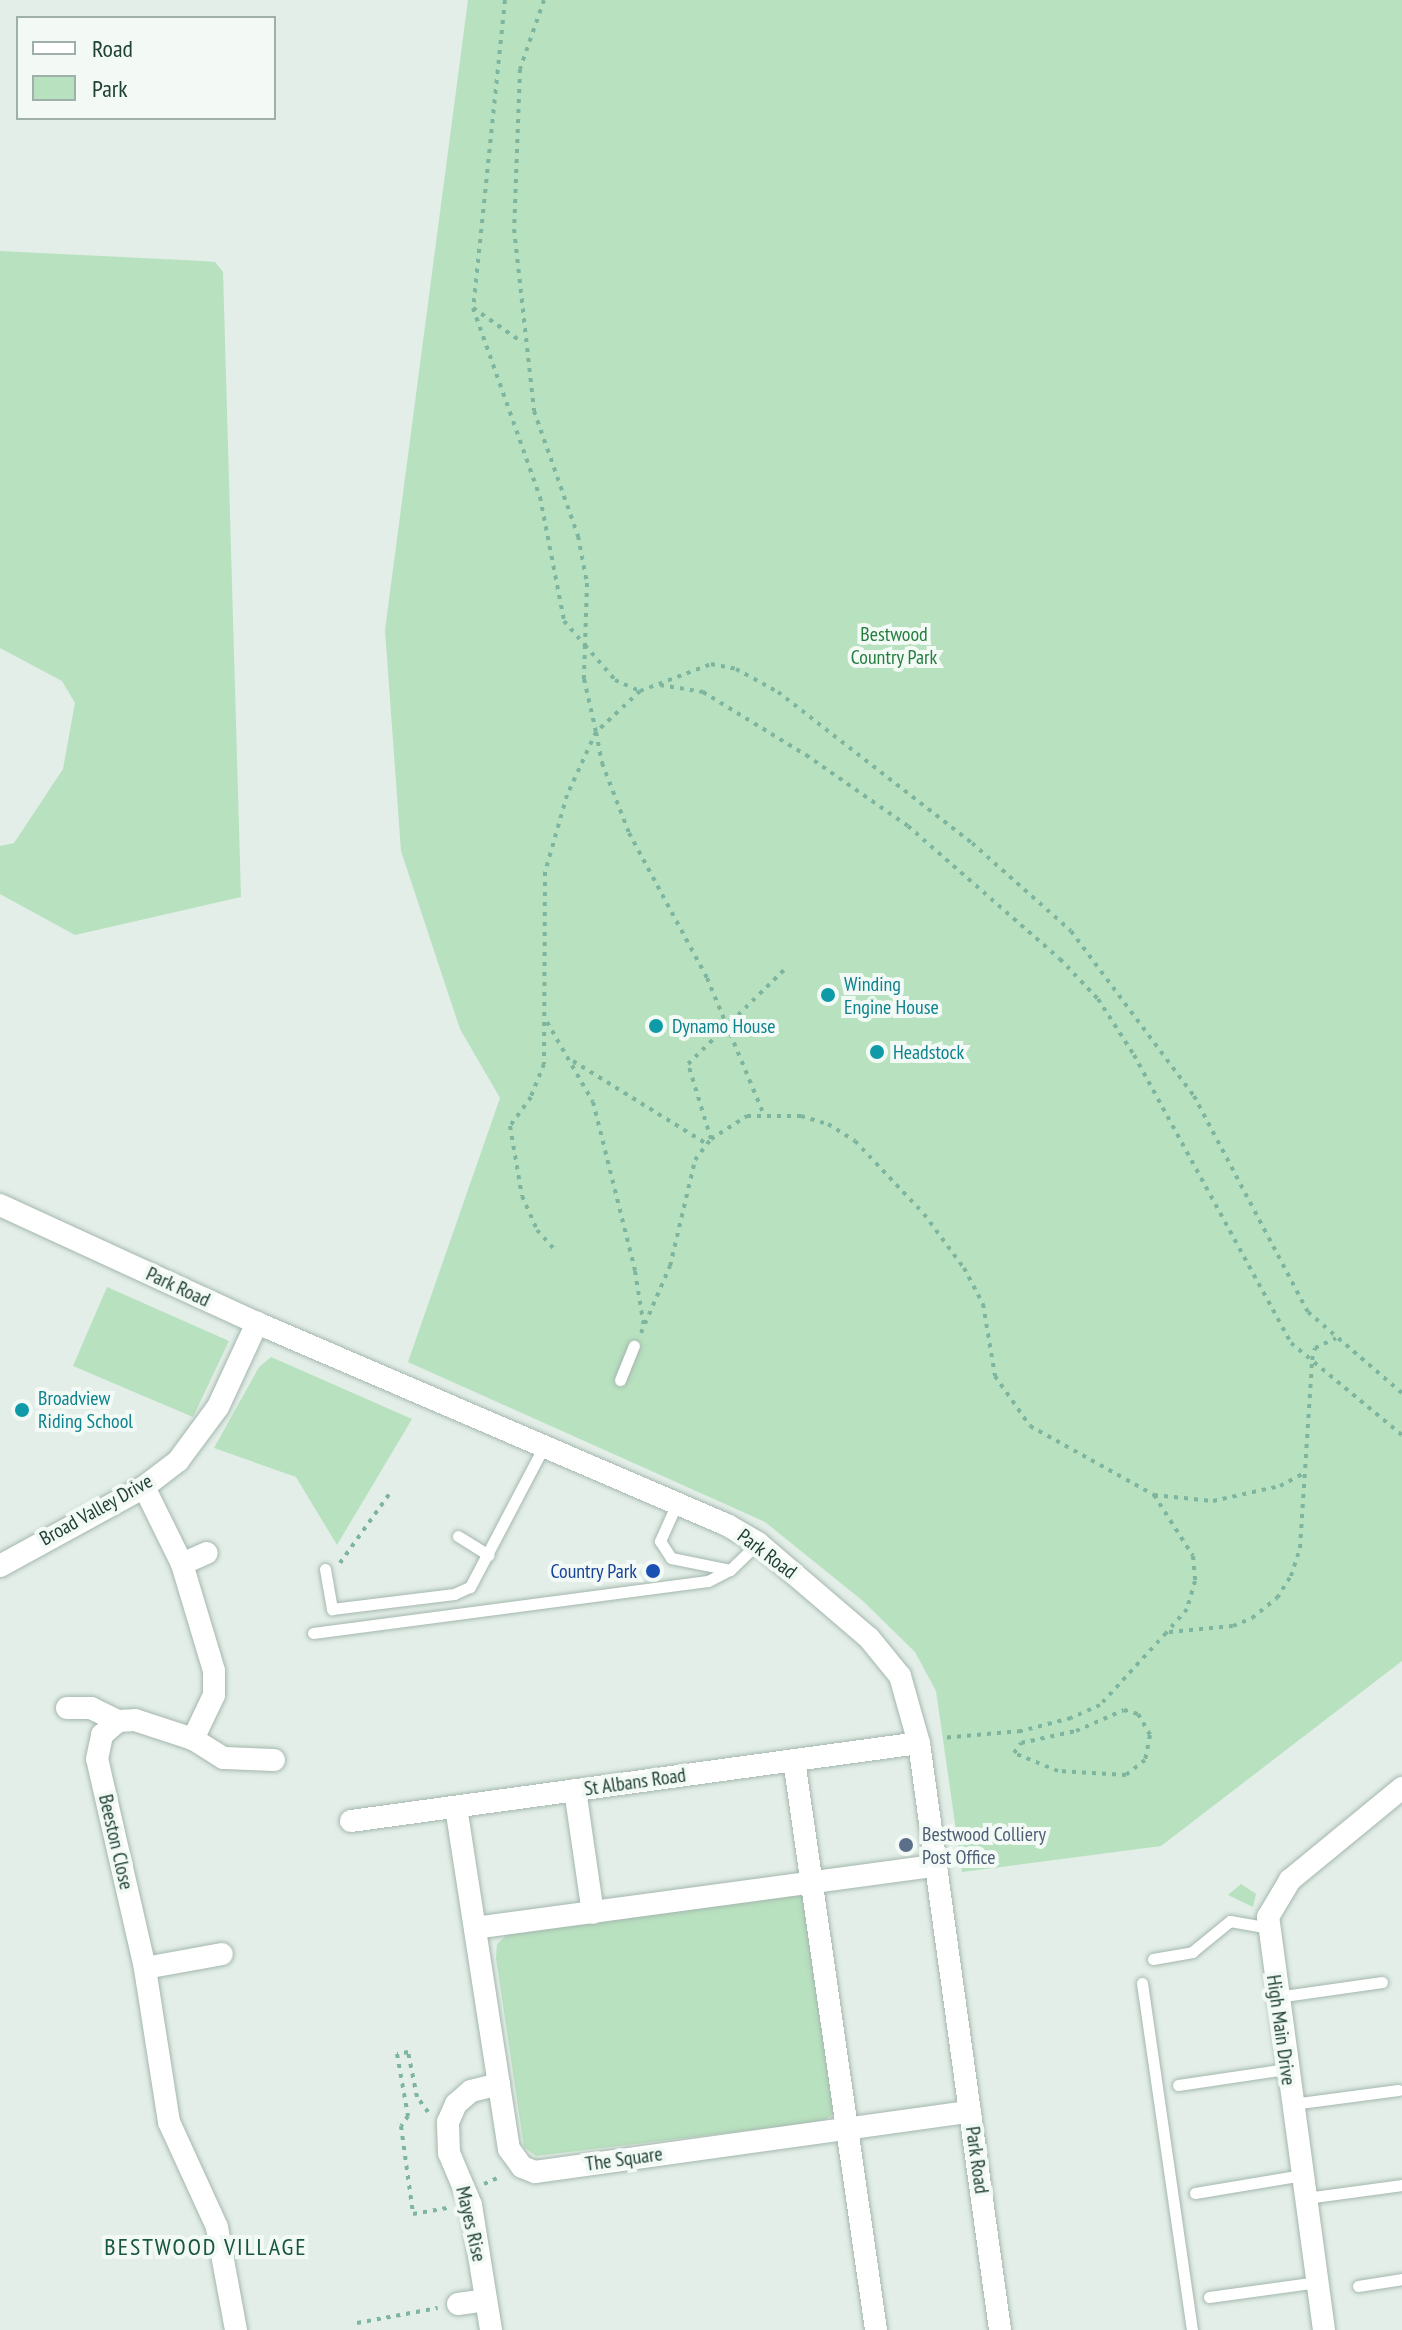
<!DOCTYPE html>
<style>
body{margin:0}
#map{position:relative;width:1402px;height:2330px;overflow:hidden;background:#e2eee7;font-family:"PT Sans Narrow",sans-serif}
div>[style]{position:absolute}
.green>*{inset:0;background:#b8e1bf}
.path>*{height:4px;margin-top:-2px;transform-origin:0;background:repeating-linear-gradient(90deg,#7eb59f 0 4px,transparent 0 10px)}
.roads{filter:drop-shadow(0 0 2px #a4b7ae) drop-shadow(0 0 2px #a4b7ae)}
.lane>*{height:11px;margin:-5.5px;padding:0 5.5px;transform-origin:5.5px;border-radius:5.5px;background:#fff}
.street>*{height:22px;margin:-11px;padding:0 11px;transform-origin:11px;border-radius:11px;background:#fff}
.dots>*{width:22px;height:22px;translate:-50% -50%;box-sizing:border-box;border:4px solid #f3faf6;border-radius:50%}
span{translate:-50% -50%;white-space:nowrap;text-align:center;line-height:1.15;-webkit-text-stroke:8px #f3faf6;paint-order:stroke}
.park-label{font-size:20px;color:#257d3e}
.culture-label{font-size:20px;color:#0d838f}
.left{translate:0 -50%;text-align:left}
.street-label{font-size:20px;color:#1f4135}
.transit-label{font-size:20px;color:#164399}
.right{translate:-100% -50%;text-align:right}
.service-label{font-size:20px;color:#4e5e75}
.quarter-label{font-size:24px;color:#195641;letter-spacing:2px}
.legend{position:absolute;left:16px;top:16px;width:260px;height:104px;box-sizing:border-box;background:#f3faf6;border:2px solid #9eb0a9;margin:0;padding:10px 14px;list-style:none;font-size:24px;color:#1f4135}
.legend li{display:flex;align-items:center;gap:16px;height:40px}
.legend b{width:40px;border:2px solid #9eb0a9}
</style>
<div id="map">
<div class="green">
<div style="clip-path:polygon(468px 0,1402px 0,1402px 1661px,1161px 1846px,962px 1872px,936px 1691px,915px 1652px,863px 1601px,765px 1522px,408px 1362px,500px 1098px,460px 1029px,401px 851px,385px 630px)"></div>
<div style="clip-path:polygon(0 251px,203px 261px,215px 262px,223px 272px,241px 897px,75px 935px,0 894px,0 846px,14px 843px,63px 769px,75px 703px,62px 681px,0 648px)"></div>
<div style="clip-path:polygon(107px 1287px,229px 1341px,193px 1417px,73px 1366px)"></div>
<div style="clip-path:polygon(271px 1357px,412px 1419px,337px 1545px,296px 1477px,214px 1448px,259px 1367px)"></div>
<div style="clip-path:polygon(1241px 1884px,1256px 1894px,1253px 1907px,1228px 1895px)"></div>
<div style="clip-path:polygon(798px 1892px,808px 1900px,836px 2112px,825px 2120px,777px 2127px,536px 2156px,524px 2147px,496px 1958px,497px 1944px,508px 1934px)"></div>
</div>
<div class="path">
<div style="left:505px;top:0;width:310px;rotate:95.9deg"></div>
<div style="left:473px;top:308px;width:60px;rotate:34.8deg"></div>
<div style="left:544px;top:0;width:73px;rotate:109.2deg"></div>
<div style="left:520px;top:69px;width:160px;rotate:92.1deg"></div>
<div style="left:514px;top:229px;width:183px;rotate:83.7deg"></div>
<div style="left:534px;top:411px;width:133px;rotate:70.6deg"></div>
<div style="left:578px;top:536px;width:48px;rotate:79.2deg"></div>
<div style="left:587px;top:583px;width:62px;rotate:91.8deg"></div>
<div style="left:585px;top:645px;width:46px;rotate:49.4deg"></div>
<div style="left:615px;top:680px;width:27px;rotate:24deg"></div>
<div style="left:640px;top:691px;width:76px;rotate:-20.8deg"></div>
<div style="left:711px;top:664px;width:25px;rotate:11deg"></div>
<div style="left:736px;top:669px;width:48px;rotate:28.7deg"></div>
<div style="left:778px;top:692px;width:246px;rotate:37.9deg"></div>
<div style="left:972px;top:843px;width:132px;rotate:41.6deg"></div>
<div style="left:1071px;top:931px;width:206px;rotate:53.3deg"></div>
<div style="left:1194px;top:1096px;width:244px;rotate:62.2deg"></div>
<div style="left:1308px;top:1312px;width:124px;rotate:40.8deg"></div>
<div style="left:473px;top:308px;width:201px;rotate:70.5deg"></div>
<div style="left:540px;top:497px;width:126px;rotate:79deg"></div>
<div style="left:564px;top:621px;width:32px;rotate:49deg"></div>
<div style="left:585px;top:645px;width:34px;rotate:92deg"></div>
<div style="left:584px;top:679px;width:54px;rotate:77.2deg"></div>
<div style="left:596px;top:732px;width:69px;rotate:114.7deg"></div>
<div style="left:567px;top:795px;width:80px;rotate:105.9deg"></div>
<div style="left:545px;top:872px;width:192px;rotate:90.3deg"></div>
<div style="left:544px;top:1064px;width:35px;rotate:112deg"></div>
<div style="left:531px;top:1097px;width:36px;rotate:126deg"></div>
<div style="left:510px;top:1126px;width:71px;rotate:80.3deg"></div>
<div style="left:522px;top:1196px;width:37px;rotate:66deg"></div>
<div style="left:537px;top:1230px;width:30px;rotate:48deg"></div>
<div style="left:660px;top:685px;width:44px;rotate:9.2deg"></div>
<div style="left:703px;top:692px;width:121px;rotate:31.5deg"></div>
<div style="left:806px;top:755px;width:124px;rotate:34.8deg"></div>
<div style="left:908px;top:826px;width:202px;rotate:41.2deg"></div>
<div style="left:1060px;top:959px;width:55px;rotate:46.5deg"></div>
<div style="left:1098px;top:999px;width:67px;rotate:57.3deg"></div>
<div style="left:1134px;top:1055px;width:328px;rotate:61.4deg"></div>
<div style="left:1291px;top:1343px;width:144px;rotate:39.7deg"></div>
<div style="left:640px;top:691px;width:60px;rotate:137deg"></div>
<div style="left:596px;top:732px;width:32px;rotate:79deg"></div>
<div style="left:602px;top:763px;width:75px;rotate:68.9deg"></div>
<div style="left:629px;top:833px;width:165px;rotate:61.7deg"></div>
<div style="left:707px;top:978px;width:148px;rotate:67.4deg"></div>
<div style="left:547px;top:1022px;width:92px;rotate:60.1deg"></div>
<div style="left:593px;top:1102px;width:174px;rotate:76deg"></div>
<div style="left:635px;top:1271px;width:57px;rotate:80.9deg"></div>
<div style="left:573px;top:1061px;width:158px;rotate:31.8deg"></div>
<div style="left:711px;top:1139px;width:78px;rotate:-107deg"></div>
<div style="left:688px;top:1064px;width:139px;rotate:-44.4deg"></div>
<div style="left:641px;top:1333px;width:73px;rotate:-66.6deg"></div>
<div style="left:670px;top:1266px;width:109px;rotate:-76.7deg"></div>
<div style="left:695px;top:1160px;width:26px;rotate:-53deg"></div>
<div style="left:711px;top:1139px;width:43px;rotate:-32.6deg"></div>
<div style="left:747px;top:1116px;width:54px"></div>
<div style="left:801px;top:1116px;width:28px;rotate:17deg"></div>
<div style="left:828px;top:1124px;width:32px;rotate:32deg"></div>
<div style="left:855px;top:1141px;width:100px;rotate:46.6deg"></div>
<div style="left:924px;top:1214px;width:67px;rotate:53.5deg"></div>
<div style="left:964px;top:1268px;width:41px;rotate:62.2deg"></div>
<div style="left:983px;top:1304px;width:73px;rotate:80.5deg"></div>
<div style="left:995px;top:1376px;width:61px;rotate:55deg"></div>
<div style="left:1030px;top:1426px;width:142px;rotate:29.1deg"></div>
<div style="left:1154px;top:1495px;width:72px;rotate:57.4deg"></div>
<div style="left:1193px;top:1556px;width:25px;rotate:85deg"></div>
<div style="left:1195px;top:1581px;width:29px;rotate:106deg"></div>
<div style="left:1187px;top:1609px;width:32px;rotate:131deg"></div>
<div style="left:1166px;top:1633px;width:98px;rotate:132.5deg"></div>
<div style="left:1100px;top:1705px;width:32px;rotate:156deg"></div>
<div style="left:1071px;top:1718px;width:52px;rotate:165.4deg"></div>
<div style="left:1021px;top:1731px;width:80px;rotate:175deg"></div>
<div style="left:1154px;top:1495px;width:59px;rotate:5.8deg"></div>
<div style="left:1213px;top:1501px;width:69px;rotate:-12.6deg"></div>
<div style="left:1280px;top:1486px;width:27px;rotate:-28deg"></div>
<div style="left:340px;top:1563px;width:86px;rotate:-54.5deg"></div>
<div style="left:1169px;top:1632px;width:64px;rotate:-5.4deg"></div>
<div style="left:1233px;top:1626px;width:21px;rotate:-23deg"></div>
<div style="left:1252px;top:1618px;width:32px;rotate:-39deg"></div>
<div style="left:1277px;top:1598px;width:26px;rotate:-58deg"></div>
<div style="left:1291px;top:1576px;width:29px;rotate:-72deg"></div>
<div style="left:1300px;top:1548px;width:188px;rotate:-86.3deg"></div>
<div style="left:1312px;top:1360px;width:12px;rotate:-76deg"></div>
<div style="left:1315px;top:1348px;width:23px;rotate:-25deg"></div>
<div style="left:1124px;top:1710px;width:15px;rotate:16deg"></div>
<div style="left:1138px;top:1714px;width:24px;rotate:60deg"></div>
<div style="left:1150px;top:1735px;width:25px;rotate:101deg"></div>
<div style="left:1145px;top:1760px;width:24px;rotate:142deg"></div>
<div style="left:1126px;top:1775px;width:68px;rotate:-176.6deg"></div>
<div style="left:1058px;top:1771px;width:48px;rotate:-157.8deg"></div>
<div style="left:1014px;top:1753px;width:12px;rotate:-55deg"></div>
<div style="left:1021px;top:1743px;width:56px;rotate:-12.3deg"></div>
<div style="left:1076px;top:1731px;width:52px;rotate:-23.6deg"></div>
<div style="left:428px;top:2112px;width:19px;rotate:-126deg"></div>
<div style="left:417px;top:2097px;width:46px;rotate:-101.3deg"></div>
<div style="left:408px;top:2052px;width:11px;rotate:170deg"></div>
<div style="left:397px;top:2054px;width:63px;rotate:79.9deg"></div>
<div style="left:408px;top:2116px;width:12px;rotate:125deg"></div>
<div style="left:401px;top:2126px;width:89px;rotate:82.2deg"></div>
<div style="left:413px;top:2214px;width:36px;rotate:-10deg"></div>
<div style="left:484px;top:2184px;width:20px;rotate:-24deg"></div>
<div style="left:357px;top:2323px;width:82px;rotate:-10.5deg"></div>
</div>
<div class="roads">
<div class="lane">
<div style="left:620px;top:1380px;width:37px;rotate:-68deg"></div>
<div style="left:677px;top:1503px;width:42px;rotate:114.1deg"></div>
<div style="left:660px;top:1541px;width:20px;rotate:57deg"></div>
<div style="left:671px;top:1558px;width:60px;rotate:11.5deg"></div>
<div style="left:730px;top:1570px;width:39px;rotate:-44deg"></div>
<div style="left:458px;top:1536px;width:36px;rotate:32deg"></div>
<div style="left:325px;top:1569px;width:41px;rotate:80.1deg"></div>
<div style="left:332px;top:1609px;width:123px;rotate:-7deg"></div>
<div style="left:454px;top:1594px;width:17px;rotate:-24deg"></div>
<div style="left:470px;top:1587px;width:159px;rotate:-62.3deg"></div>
<div style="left:313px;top:1633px;width:398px;rotate:-7.5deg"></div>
<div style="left:708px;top:1581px;width:25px;rotate:-27deg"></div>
<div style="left:1153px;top:1959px;width:40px;rotate:-10deg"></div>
<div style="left:1192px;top:1952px;width:49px;rotate:-39.2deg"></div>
<div style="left:1230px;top:1921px;width:39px;rotate:10deg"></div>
<div style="left:1142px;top:1983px;width:351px;rotate:81.8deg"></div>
<div style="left:1277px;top:1997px;width:106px;rotate:-8.1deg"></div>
<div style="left:1178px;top:2085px;width:110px;rotate:-8.4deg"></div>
<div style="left:1292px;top:2104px;width:107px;rotate:-7.5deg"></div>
<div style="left:1195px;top:2193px;width:109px;rotate:-9.5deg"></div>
<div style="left:1306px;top:2198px;width:97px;rotate:-7.7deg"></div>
<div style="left:1358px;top:2286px;width:45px;rotate:-9deg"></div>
<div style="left:1209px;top:2297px;width:110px;rotate:-7.8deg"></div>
</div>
<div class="street">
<div style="left:0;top:1205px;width:283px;rotate:24.7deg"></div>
<div style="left:257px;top:1323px;width:512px;rotate:23.26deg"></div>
<div style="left:727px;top:1525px;width:36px;rotate:30deg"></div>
<div style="left:758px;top:1543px;width:146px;rotate:40.6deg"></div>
<div style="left:869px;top:1638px;width:49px;rotate:50.8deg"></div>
<div style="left:900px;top:1676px;width:70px;rotate:74.2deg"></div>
<div style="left:919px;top:1743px;width:593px;rotate:82.14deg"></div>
<div style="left:144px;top:1487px;width:86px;rotate:63.7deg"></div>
<div style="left:182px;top:1564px;width:112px;rotate:73.3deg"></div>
<div style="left:214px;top:1671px;width:24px;rotate:90deg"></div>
<div style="left:214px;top:1695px;width:49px;rotate:115.5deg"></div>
<div style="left:182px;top:1564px;width:27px;rotate:-24deg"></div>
<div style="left:0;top:1566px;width:164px;rotate:-28.7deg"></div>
<div style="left:144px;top:1487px;width:43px;rotate:-37.4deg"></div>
<div style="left:178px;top:1461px;width:67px;rotate:-53.5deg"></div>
<div style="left:218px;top:1407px;width:93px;rotate:-65.1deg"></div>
<div style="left:67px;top:1708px;width:24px"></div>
<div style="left:91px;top:1708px;width:30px;rotate:26deg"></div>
<div style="left:794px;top:1760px;width:576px;rotate:81.81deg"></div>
<div style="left:575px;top:1790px;width:124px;rotate:81.7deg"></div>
<div style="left:456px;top:1807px;width:346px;rotate:81.2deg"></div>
<div style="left:509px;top:2149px;width:22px;rotate:54deg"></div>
<div style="left:522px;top:2167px;width:14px;rotate:21deg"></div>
<div style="left:535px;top:2172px;width:439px;rotate:-7.9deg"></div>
<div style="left:351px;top:1821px;width:573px;rotate:-7.82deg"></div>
<div style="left:475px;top:1928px;width:465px;rotate:-7.7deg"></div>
<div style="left:145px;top:1968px;width:78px;rotate:-10.3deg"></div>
<div style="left:458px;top:2304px;width:28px;rotate:-8deg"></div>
<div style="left:236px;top:2330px;width:105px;rotate:-100.5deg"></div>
<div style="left:217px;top:2227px;width:115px;rotate:-114.6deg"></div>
<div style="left:169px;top:2122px;width:156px;rotate:-98.9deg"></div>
<div style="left:145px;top:1968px;width:214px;rotate:-102.9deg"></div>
<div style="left:97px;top:1759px;width:25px;rotate:-78deg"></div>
<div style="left:102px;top:1735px;width:21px;rotate:-41deg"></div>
<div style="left:118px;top:1721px;width:17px;rotate:-3deg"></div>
<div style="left:135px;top:1720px;width:61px;rotate:18.1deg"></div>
<div style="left:193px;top:1739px;width:36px;rotate:32deg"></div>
<div style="left:224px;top:1758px;width:50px;rotate:2.3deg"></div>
<div style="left:491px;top:2330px;width:127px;rotate:-99.1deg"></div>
<div style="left:471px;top:2205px;width:56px;rotate:-112.9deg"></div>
<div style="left:449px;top:2153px;width:31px;rotate:-92deg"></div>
<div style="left:448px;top:2122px;width:20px;rotate:-66deg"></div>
<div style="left:456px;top:2104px;width:20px;rotate:-41deg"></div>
<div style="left:471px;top:2091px;width:29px;rotate:-14deg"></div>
<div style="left:1324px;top:2330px;width:417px;rotate:-97.7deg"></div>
<div style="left:1268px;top:1917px;width:43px;rotate:-59.3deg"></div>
<div style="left:1290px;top:1880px;width:145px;rotate:-39.4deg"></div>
</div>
</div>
<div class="dots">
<div style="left:828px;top:995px;background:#0f9aa8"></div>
<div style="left:656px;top:1026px;background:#0f9aa8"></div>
<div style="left:877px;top:1052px;background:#0f9aa8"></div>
<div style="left:22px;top:1410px;background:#0f9aa8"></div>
<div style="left:653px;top:1571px;background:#1a4fb4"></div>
<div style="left:906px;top:1845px;background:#5c6f8a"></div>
</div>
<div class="park-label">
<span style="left:894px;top:646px">Bestwood<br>Country Park</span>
</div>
<div class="culture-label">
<span class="left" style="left:844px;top:996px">Winding<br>Engine House</span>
<span class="left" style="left:672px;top:1026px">Dynamo House</span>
<span class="left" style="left:893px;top:1052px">Headstock</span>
<span class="left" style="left:38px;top:1410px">Broadview<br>Riding School</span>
</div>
<div class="street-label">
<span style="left:178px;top:1287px;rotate:25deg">Park Road</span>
<span style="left:96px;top:1510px;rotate:-29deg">Broad Valley Drive</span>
<span style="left:767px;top:1554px;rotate:37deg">Park Road</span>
<span style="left:635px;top:1782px;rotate:-8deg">St Albans Road</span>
<span style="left:116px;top:1842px;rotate:77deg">Beeston Close</span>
<span style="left:1281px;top:2030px;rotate:82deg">High Main Drive</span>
<span style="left:624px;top:2159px;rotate:-8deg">The Square</span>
<span style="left:977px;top:2160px;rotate:82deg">Park Road</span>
<span style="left:471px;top:2224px;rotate:77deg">Mayes Rise</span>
</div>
<div class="transit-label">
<span class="right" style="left:637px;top:1571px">Country Park</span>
</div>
<div class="service-label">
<span class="left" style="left:922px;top:1846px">Bestwood Colliery<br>Post Office</span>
</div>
<div class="quarter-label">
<span style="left:206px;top:2247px">BESTWOOD VILLAGE</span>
</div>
<ul class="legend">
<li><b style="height:10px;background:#fff"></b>Road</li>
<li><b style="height:22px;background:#b8e1bf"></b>Park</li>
</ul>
</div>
